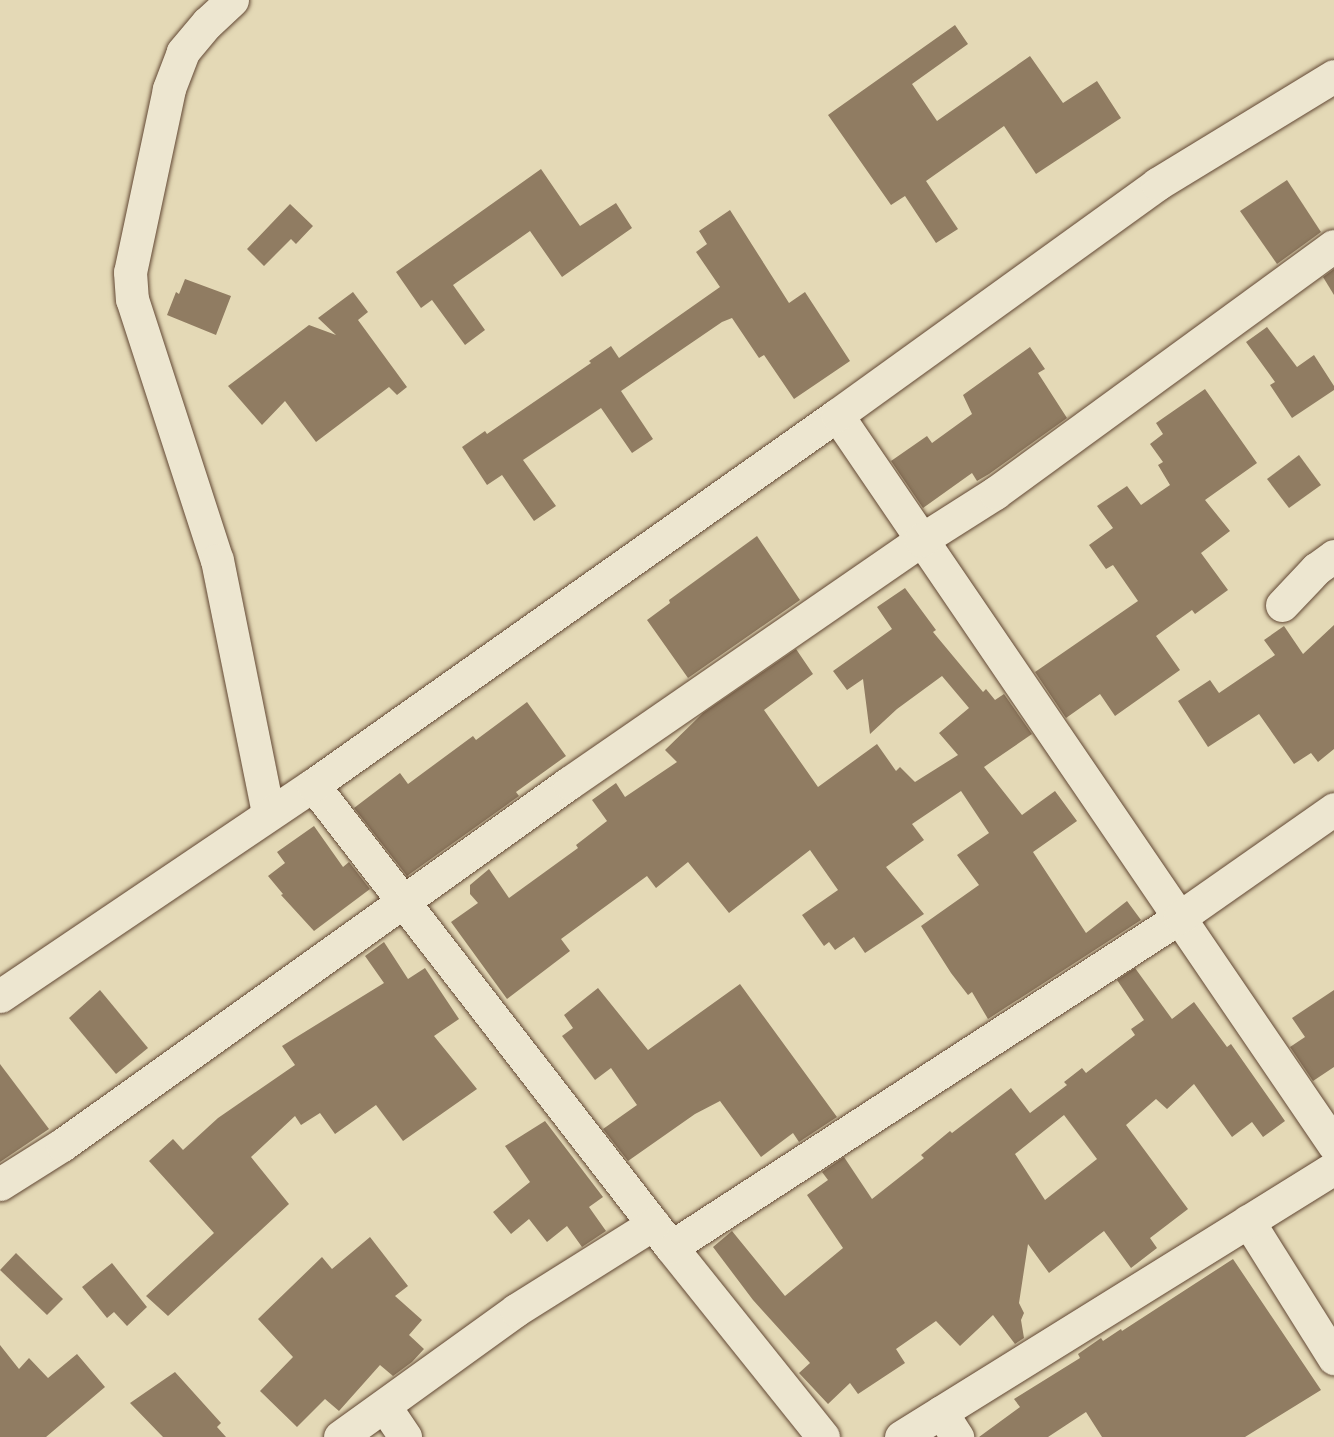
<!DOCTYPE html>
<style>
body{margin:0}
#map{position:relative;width:1334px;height:1437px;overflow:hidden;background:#e4d9b6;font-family:"Old Standard TT",serif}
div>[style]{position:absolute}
.building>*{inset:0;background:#907c62}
.roads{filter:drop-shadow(0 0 2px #624834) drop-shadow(0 0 2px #624834)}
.minor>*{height:33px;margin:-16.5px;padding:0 16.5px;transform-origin:16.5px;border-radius:16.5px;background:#ede6d0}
span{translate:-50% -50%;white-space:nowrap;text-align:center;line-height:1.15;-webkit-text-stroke:4.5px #ede6d0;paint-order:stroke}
</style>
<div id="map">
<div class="building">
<div style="clip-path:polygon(955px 25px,968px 44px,912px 84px,937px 121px,1030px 56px,1063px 103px,1097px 81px,1121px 118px,1036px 174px,1004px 126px,926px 181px,958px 229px,936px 243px,905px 196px,891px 205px,828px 115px)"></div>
<div style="clip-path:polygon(541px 169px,580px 226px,616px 203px,632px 228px,562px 277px,530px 231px,453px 285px,485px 330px,465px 345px,432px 300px,421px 308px,396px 272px)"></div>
<div style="clip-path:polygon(1287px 180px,1321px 232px,1277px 264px,1240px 211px)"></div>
<div style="clip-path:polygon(290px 204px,313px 226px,296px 244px,291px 239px,264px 266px,247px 249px)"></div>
<div style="clip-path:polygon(730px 210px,789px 303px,805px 292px,850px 361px,794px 399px,764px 355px,759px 358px,732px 318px,722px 322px,621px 391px,653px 439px,632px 453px,601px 408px,523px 460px,556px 506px,534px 521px,502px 475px,487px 485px,462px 447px,485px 431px,487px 434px,591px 363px,589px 361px,611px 346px,619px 358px,720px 287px,696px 252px,707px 244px,699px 231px)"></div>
<div style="clip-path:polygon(1334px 269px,1334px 295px,1323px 277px)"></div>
<div style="clip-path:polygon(185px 279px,231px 296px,216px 335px,167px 315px,176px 292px,179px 294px)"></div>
<div style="clip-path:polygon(353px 292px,368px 312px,358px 320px,407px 387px,397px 395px,389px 387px,316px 442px,285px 401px,262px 425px,228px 386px,309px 325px,336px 335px,318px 318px)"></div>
<div style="clip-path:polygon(1267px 327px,1297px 367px,1314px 355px,1334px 386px,1334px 390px,1292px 418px,1270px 385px,1275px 382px,1246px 342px)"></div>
<div style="clip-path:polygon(1030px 347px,1045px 369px,1038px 373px,1067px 418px,989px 474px,977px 481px,972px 473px,923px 508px,891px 461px,927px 436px,932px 443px,972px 414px,963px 395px)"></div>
<div style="clip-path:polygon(1205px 389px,1257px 463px,1205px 500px,1230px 531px,1201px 553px,1228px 590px,1195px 614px,1192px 610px,1156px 636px,1180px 670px,1115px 716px,1100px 694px,1066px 718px,1035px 672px,1138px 601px,1113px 565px,1106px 569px,1089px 545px,1113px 528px,1097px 506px,1127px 486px,1141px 505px,1170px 485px,1158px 465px,1163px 462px,1150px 444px,1163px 434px,1156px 423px)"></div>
<div style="clip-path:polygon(1299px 455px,1321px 485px,1289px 508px,1267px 479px)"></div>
<div style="clip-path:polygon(757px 536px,800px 600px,688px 678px,647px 620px,670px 603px,669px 600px)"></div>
<div style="clip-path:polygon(905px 588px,936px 630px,933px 632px,983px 692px,986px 689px,995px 700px,1004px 694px,1032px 734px,984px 767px,1022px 815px,1055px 791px,1077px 821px,1033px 852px,1086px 933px,1127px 901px,1141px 920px,988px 1019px,972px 992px,968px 995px,951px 973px,921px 926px,979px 885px,957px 855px,989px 833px,961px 791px,912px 824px,924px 840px,886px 867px,924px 914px,865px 953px,854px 937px,835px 950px,829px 942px,824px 946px,802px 915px,838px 890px,810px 850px,729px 913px,688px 862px,656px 888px,647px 876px,561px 939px,570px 951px,507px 999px,451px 922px,478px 903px,470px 894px,470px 885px,489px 869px,509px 898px,578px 848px,576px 845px,607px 821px,592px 800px,616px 783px,625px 797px,677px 762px,665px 750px,703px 713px,796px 649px,813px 674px,764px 710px,818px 787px,877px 744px,896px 771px,900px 767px,915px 782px,958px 755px,939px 733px,969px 708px,942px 676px,897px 709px,870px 734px,863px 679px,847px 690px,833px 671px,892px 629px,877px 607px)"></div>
<div style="clip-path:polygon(1334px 625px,1334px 749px,1318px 762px,1311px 753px,1294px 764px,1259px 714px,1208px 747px,1178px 701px,1210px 680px,1219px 693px,1275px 655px,1264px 640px,1284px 626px,1303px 654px)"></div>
<div style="clip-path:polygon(527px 702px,566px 756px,516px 792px,519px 796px,407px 876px,354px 808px,400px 773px,408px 784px,473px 736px,476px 740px)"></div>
<div style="clip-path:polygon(314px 826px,343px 867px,349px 862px,370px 889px,314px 931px,281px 895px,283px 894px,268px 876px,285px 863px,277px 852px)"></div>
<div style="clip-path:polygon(384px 942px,408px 979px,425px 968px,459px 1019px,434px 1036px,477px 1089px,403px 1141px,376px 1105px,335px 1134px,320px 1113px,301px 1125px,295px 1116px,251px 1157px,289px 1204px,168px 1316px,146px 1296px,214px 1233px,149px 1161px,173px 1139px,183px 1150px,218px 1118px,295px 1065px,282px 1046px,384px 983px,365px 956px)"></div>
<div style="clip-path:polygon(evenodd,1135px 968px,1172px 1019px,1194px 1002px,1227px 1047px,1231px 1044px,1285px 1121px,1263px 1137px,1252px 1122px,1232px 1137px,1194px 1084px,1167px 1109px,1156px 1099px,1126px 1125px,1188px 1209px,1150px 1238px,1157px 1248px,1131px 1268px,1104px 1231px,1049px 1273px,1028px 1244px,1019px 1303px,1024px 1313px,1021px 1320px,1024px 1338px,1015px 1344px,993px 1315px,960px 1346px,936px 1321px,896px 1349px,905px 1363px,858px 1394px,850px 1383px,828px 1404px,799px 1373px,810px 1363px,753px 1300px,713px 1247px,732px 1231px,785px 1296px,843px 1248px,807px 1195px,828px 1180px,822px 1172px,844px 1157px,872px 1199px,924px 1158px,921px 1155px,950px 1131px,952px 1133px,1011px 1088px,1030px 1113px,1067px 1085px,1064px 1082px,1082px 1068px,1086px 1073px,1135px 1035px,1131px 1029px,1144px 1020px,1117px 980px,1135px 968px,1064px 1115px,1097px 1159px,1045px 1200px,1015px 1154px,1064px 1115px)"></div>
<div style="clip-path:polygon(740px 984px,837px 1117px,799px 1142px,793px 1133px,761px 1157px,720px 1101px,695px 1114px,628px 1161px,603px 1129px,637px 1105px,611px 1068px,595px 1080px,562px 1036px,573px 1028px,564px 1015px,598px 988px,648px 1050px)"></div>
<div style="clip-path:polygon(100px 990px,148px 1048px,116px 1074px,69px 1018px)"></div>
<div style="clip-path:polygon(1334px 990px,1334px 1067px,1313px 1081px,1290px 1047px,1305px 1037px,1292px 1018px)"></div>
<div style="clip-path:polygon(0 1064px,49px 1129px,0 1162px)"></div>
<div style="clip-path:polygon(545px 1121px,603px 1197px,589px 1207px,606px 1231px,582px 1247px,567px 1226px,547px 1242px,529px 1219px,511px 1234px,493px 1212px,530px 1182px,505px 1146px)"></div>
<div style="clip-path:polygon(370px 1237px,408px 1286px,395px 1296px,422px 1320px,409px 1335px,424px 1349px,412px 1362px,393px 1376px,380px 1365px,339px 1411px,325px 1399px,297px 1427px,260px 1391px,293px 1357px,258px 1319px,322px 1257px,332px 1269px)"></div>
<div style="clip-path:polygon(16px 1253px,63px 1299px,47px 1315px,0 1270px)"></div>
<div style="clip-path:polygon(1233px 1259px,1321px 1390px,1245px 1437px,1102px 1437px,1086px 1412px,1048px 1437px,979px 1437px,1020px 1407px,1014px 1399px,1080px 1358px,1078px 1354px,1101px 1338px,1103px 1341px,1121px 1329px,1122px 1331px)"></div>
<div style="clip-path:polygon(112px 1263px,147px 1307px,127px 1326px,114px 1312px,107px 1318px,82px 1287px)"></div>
<div style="clip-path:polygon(0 1345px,19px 1369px,29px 1358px,48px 1378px,77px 1354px,105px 1387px,46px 1437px,0 1437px)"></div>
<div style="clip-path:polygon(175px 1372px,221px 1423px,217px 1427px,226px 1437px,163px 1437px,130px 1403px)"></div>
</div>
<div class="roads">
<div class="minor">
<div style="left:232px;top:0;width:34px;rotate:137deg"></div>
<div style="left:207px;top:23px;width:38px;rotate:130deg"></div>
<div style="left:183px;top:52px;width:40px;rotate:111deg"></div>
<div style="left:169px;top:89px;width:187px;rotate:102deg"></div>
<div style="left:130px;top:272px;width:27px;rotate:86deg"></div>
<div style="left:132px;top:299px;width:274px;rotate:72deg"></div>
<div style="left:217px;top:560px;width:258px;rotate:78.6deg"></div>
<div style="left:837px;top:415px;width:883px;rotate:55.75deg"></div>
<div style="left:1282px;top:605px;width:50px;rotate:-46.6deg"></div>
<div style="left:1316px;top:569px;width:22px;rotate:-36deg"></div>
<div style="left:313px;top:785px;width:584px;rotate:52.23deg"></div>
<div style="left:671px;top:1247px;width:243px;rotate:51.3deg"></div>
<div style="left:0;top:996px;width:377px;rotate:-34deg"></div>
<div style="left:313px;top:785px;width:641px;rotate:-35.23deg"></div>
<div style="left:837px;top:415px;width:395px;rotate:-35.8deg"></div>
<div style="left:1157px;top:184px;width:207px;rotate:-31.4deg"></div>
<div style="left:0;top:1184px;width:73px;rotate:-32.2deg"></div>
<div style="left:62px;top:1145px;width:623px;rotate:-35.53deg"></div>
<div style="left:569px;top:783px;width:428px;rotate:-34.6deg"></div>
<div style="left:921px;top:540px;width:88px;rotate:-32.4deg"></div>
<div style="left:995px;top:493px;width:419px;rotate:-36.1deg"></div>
<div style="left:1248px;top:1221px;width:162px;rotate:57.9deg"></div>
<div style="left:671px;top:1247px;width:607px;rotate:-32.96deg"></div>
<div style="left:1180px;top:917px;width:188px;rotate:-35deg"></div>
<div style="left:385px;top:1407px;width:36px;rotate:56deg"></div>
<div style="left:941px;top:1412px;width:30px;rotate:57deg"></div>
<div style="left:340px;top:1437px;width:217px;rotate:-35.8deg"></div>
<div style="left:516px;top:1310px;width:162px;rotate:-32.1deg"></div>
<div style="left:901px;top:1437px;width:510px;rotate:-31.85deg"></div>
</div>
</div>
</div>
